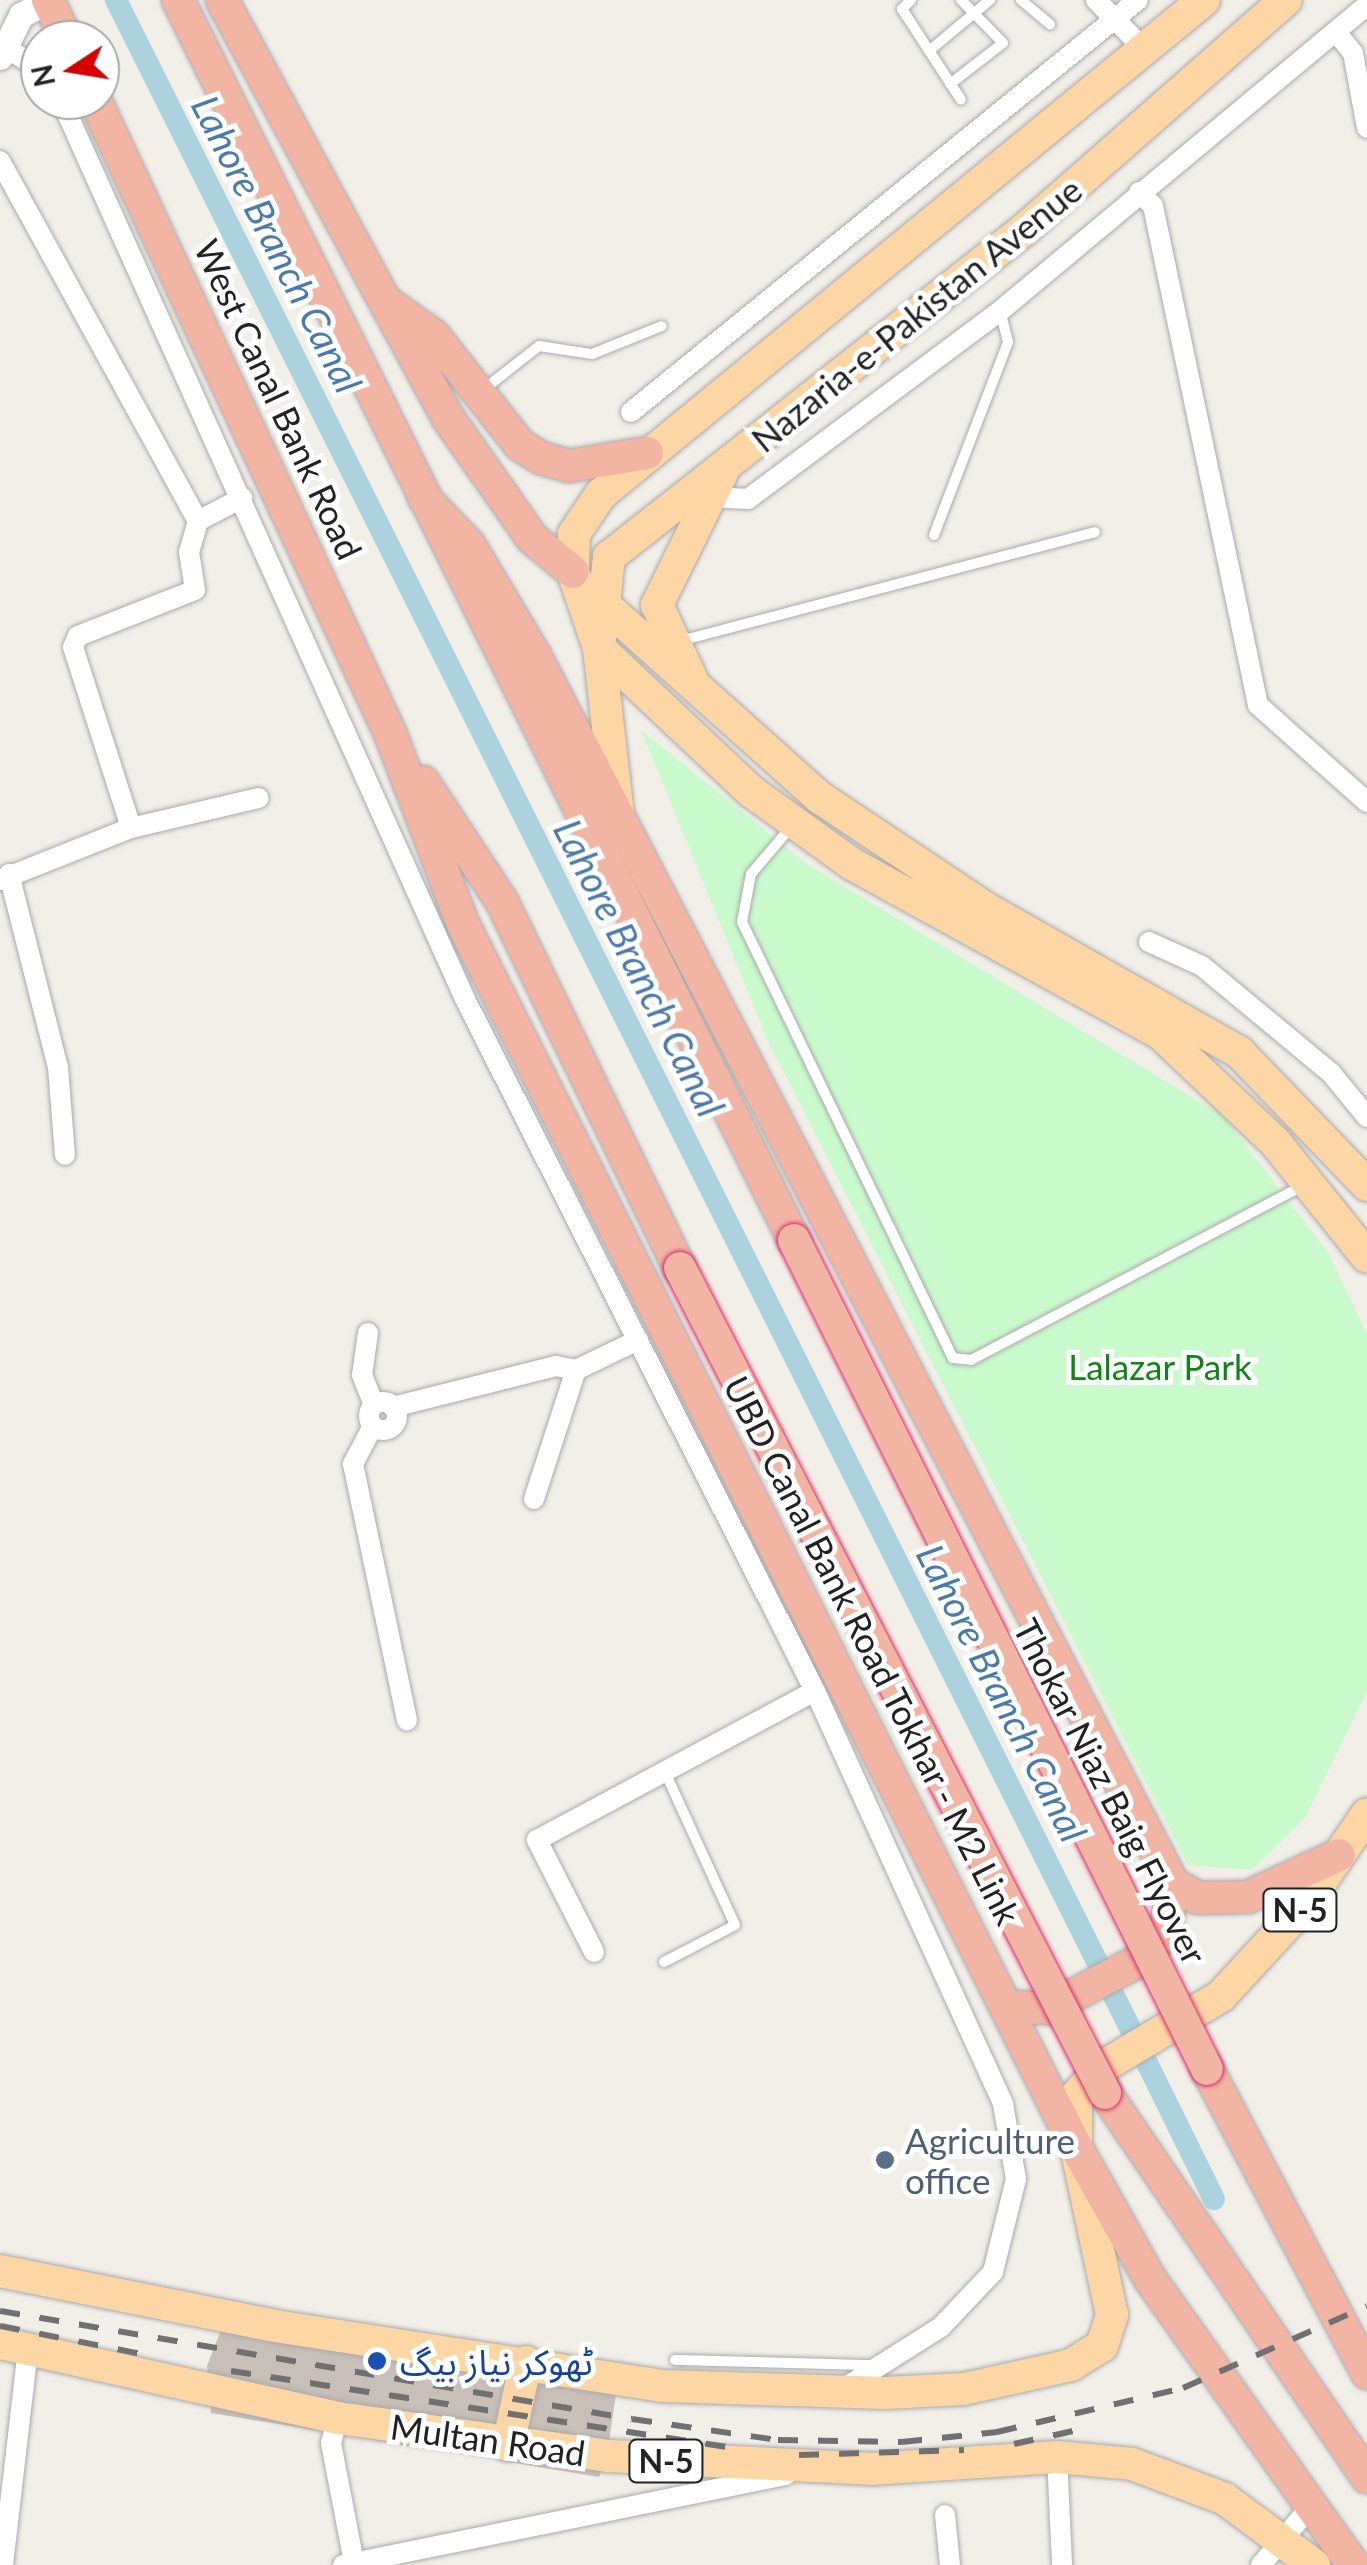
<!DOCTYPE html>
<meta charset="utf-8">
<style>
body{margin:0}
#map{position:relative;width:1367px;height:2565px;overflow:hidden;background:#f2efe9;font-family:Lato,"Noto Sans Arabic",sans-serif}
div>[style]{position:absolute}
.park>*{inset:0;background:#c8facc}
.canal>*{height:22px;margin:-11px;padding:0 11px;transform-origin:11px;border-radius:11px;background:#aad3df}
.building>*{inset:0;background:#c7bfb8}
.roads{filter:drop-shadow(0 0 2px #a9a9a9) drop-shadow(0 0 2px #a9a9a9)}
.service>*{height:10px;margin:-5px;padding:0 5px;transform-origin:5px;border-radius:5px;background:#fff}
.minor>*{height:20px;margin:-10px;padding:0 10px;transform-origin:10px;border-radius:10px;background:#fff}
.minor>.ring{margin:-10px;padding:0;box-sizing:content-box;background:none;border:20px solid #fff;border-radius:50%}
.tertiary>*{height:25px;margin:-12.5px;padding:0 12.5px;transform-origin:12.5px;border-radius:12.5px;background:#fff}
.primary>*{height:32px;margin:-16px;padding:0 16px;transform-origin:16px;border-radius:16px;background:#fcd6a4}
.trunk>*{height:32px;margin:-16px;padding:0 16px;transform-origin:16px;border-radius:16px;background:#f2b4a3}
.rail>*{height:6px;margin-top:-3px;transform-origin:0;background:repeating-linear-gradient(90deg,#707070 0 20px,transparent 0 40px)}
.bridges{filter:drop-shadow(0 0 2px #dc2a67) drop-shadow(0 0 2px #dc2a67)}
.trunk-bridge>*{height:32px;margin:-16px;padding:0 16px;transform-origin:16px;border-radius:16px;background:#f2b4a3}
.dots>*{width:28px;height:28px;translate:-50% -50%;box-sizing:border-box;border:5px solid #fff;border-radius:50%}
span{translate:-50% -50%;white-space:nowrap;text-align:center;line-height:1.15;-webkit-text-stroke:10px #fff;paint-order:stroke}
.shield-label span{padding:2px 8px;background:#fff;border:2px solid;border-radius:8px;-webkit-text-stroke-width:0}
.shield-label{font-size:32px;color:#222;font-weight:700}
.street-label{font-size:35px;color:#222}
.park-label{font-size:35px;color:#0c8416}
.service-label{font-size:35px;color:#4e5e75}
.left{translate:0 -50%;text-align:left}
.transit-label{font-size:35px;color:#164399}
.water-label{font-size:38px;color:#4a7aab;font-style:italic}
.north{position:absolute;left:20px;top:20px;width:100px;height:100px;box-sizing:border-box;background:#fff;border:2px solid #a7a7a7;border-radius:50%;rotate:258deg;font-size:28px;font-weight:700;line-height:40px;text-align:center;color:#222}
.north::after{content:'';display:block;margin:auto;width:35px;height:45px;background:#d40000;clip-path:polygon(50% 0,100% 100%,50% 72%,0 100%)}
</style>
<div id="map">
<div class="park">
<div style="clip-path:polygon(641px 730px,807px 864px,1223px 1116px,1327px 1251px,1367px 1334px,1367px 1691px,1305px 1818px,1252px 1870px,1188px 1865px,768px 1041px)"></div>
</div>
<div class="canal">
<div style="left:116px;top:0;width:2200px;rotate:63.43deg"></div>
<div style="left:1111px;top:1990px;width:54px;rotate:63.4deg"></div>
<div style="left:1146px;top:2061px;width:154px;rotate:63.8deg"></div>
</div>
<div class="building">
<div style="clip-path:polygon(222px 2327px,618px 2380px,606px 2462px,599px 2477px,211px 2413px,207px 2366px)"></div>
</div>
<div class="roads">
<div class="service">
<div style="left:911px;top:0;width:13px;rotate:135deg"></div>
<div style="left:902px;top:9px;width:108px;rotate:57deg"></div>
<div style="left:1021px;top:0;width:38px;rotate:40deg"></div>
<div style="left:929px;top:51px;width:80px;rotate:-39.9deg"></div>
<div style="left:950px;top:84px;width:67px;rotate:-37.7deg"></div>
<div style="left:1003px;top:43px;width:60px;rotate:-134.3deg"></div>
<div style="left:483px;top:390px;width:71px;rotate:-38.2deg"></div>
<div style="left:539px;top:346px;width:54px;rotate:8.6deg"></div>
<div style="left:592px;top:354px;width:75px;rotate:-21.8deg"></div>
<div style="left:934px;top:535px;width:207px;rotate:-69deg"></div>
<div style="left:1008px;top:342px;width:32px;rotate:-104deg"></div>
<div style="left:680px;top:641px;width:429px;rotate:-14.7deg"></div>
<div style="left:791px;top:827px;width:62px;rotate:130.4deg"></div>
<div style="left:751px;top:874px;width:49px;rotate:100.6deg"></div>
<div style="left:742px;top:922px;width:484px;rotate:64.2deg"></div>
<div style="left:953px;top:1358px;width:18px;rotate:6deg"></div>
<div style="left:971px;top:1360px;width:377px;rotate:-27.7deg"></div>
<div style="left:664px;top:1962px;width:80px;rotate:-27.5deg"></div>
<div style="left:735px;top:1925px;width:168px;rotate:-114.6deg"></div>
<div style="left:675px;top:2360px;width:195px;rotate:1.5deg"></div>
</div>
<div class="minor">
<div style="left:1096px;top:0;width:69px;rotate:45.6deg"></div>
<div style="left:1336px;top:32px;width:27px;rotate:51deg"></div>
<div style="left:1353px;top:53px;width:76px;rotate:79.4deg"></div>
<div style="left:0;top:44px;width:47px;rotate:32deg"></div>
<div style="left:61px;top:100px;width:986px;rotate:65.8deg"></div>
<div style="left:465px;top:999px;width:775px;rotate:63.17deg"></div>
<div style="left:815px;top:1691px;width:454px;rotate:65.5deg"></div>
<div style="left:1003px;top:2104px;width:76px;rotate:80.2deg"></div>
<div style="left:1016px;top:2179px;width:96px;rotate:103.9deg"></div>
<div style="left:993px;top:2272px;width:76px;rotate:133.4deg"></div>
<div style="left:941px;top:2327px;width:122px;rotate:147.7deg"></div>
<div style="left:0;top:161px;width:411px;rotate:61.2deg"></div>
<div style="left:198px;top:521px;width:32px;rotate:106deg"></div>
<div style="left:189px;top:552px;width:38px;rotate:81deg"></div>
<div style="left:195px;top:590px;width:126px;rotate:158.5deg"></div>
<div style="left:78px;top:636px;width:12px;rotate:114deg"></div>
<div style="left:73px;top:647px;width:190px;rotate:72.2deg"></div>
<div style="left:1139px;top:192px;width:20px;rotate:45deg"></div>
<div style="left:1153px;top:206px;width:510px;rotate:78.12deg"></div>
<div style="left:1258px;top:705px;width:146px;rotate:41.7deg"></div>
<div style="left:631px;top:412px;width:653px;rotate:-39.1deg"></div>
<div style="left:711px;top:497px;width:37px;rotate:3deg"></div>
<div style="left:748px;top:499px;width:314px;rotate:-36.7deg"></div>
<div style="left:1000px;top:311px;width:478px;rotate:-39.8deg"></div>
<div style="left:198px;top:521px;width:50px;rotate:-27.6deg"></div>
<div style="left:9px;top:874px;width:199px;rotate:75.8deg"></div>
<div style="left:58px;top:1067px;width:88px;rotate:85.5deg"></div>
<div style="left:0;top:880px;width:141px;rotate:-21.7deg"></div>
<div style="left:131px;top:828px;width:131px;rotate:-13.2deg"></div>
<div style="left:1149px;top:942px;width:58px;rotate:24.4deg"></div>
<div style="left:1202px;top:966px;width:168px;rotate:39.7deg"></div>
<div style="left:1331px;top:1073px;width:57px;rotate:50.7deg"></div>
<div style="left:368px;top:1333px;width:42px;rotate:98.1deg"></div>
<div style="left:362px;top:1375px;width:32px;rotate:68deg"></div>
<div class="ring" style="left:369px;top:1402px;width:8px;height:8px"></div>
<div style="left:393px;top:1407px;width:168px;rotate:-14.1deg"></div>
<div style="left:556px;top:1366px;width:20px;rotate:11deg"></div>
<div style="left:576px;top:1370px;width:69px;rotate:-25.8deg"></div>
<div style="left:373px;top:1426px;width:43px;rotate:117.8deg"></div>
<div style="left:353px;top:1464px;width:262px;rotate:78.1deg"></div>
<div style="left:534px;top:1499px;width:136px;rotate:-72deg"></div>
<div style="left:594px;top:1952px;width:126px;rotate:-117deg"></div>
<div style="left:537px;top:1840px;width:315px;rotate:-28.2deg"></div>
<div style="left:338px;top:2418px;width:26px;rotate:106deg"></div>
<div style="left:331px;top:2443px;width:122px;rotate:79.1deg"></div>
<div style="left:1057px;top:2457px;width:108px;rotate:87.3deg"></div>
<div style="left:945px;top:2515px;width:50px;rotate:84.3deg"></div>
<div style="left:3px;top:2565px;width:216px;rotate:-83.4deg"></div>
<div style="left:343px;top:2565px;width:452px;rotate:-11.5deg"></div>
<div style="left:1261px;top:2565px;width:77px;rotate:-49.7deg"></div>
</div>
<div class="tertiary">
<div style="left:0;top:57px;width:47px;rotate:-63.4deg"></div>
<div style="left:21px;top:15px;width:30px;rotate:-27deg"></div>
</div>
<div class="primary">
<div style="left:1204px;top:0;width:780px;rotate:140.67deg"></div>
<div style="left:601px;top:494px;width:48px;rotate:124deg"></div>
<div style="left:574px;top:534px;width:38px;rotate:92deg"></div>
<div style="left:573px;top:572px;width:80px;rotate:71.1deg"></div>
<div style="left:599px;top:648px;width:210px;rotate:43.3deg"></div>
<div style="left:752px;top:792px;width:123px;rotate:35.8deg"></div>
<div style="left:852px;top:864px;width:353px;rotate:28.8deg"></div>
<div style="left:1161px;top:1034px;width:157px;rotate:43.5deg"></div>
<div style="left:1275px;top:1142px;width:147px;rotate:51.3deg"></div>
<div style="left:592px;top:594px;width:305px;rotate:41.8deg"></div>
<div style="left:819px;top:797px;width:202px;rotate:33.7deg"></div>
<div style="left:987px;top:909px;width:290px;rotate:29.6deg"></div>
<div style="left:1239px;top:1052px;width:185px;rotate:46.1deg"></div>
<div style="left:692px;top:680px;width:83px;rotate:-115deg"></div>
<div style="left:657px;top:605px;width:147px;rotate:-63.8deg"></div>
<div style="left:618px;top:815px;width:168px;rotate:-96.5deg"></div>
<div style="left:599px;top:648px;width:92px;rotate:-83.7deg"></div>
<div style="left:609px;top:557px;width:530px;rotate:-38.25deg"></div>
<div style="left:1025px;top:229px;width:347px;rotate:-41.3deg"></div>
<div style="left:0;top:2271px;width:280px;rotate:11.3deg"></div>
<div style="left:275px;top:2326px;width:392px;rotate:8.8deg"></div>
<div style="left:662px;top:2386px;width:223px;rotate:1.8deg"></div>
<div style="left:885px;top:2393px;width:79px;rotate:-2.9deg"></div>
<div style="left:964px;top:2389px;width:110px;rotate:-12.6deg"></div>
<div style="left:1071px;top:2365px;width:36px;rotate:-32deg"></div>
<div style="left:1102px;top:2346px;width:33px;rotate:-72deg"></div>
<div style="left:1112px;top:2315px;width:172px;rotate:-102.1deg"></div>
<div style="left:1076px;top:2147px;width:51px;rotate:-90deg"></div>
<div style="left:1076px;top:2096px;width:39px;rotate:-48deg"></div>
<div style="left:1102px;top:2067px;width:139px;rotate:-30.8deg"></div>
<div style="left:1221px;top:1996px;width:124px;rotate:-47.3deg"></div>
<div style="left:1305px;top:1905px;width:110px;rotate:-55.7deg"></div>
<div style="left:0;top:2343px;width:346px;rotate:12.5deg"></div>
<div style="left:338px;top:2418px;width:274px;rotate:8deg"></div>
<div style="left:609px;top:2456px;width:262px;rotate:2.8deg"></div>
<div style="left:871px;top:2469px;width:186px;rotate:-3.7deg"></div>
<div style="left:1057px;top:2457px;width:75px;rotate:5.3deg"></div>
<div style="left:1132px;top:2464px;width:99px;rotate:20.6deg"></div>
<div style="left:1225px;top:2499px;width:111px;rotate:36.6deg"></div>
<div style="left:508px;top:2445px;width:85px;rotate:-77.8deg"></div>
</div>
<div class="trunk">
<div style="left:48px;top:0;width:44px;rotate:64.6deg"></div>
<div style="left:178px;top:0;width:1385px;rotate:63.58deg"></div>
<div style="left:222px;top:0;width:475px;rotate:61.6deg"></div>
<div style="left:448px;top:418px;width:146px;rotate:55deg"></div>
<div style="left:532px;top:538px;width:53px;rotate:39.7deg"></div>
<div style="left:95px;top:100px;width:698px;rotate:65.01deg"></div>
<div style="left:390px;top:733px;width:204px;rotate:69.1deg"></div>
<div style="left:463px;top:924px;width:1368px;rotate:63.38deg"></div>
<div style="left:1076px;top:2147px;width:151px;rotate:60.7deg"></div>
<div style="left:1150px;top:2279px;width:351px;rotate:54.6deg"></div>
<div style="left:389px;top:304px;width:55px;rotate:35.4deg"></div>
<div style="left:434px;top:336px;width:139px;rotate:51.7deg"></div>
<div style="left:520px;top:445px;width:25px;rotate:32deg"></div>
<div style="left:541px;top:458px;width:29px;rotate:16deg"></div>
<div style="left:569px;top:466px;width:79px;rotate:-9.5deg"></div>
<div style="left:424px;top:498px;width:65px;rotate:46.2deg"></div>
<div style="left:469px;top:545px;width:127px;rotate:59.2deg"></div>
<div style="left:534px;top:654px;width:1386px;rotate:62.55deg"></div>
<div style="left:1173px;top:1884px;width:51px;rotate:99.1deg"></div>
<div style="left:1165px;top:1934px;width:42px;rotate:136deg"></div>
<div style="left:1135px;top:1963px;width:97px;rotate:152.4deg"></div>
<div style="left:1049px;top:2008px;width:41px;rotate:-178.6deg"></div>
<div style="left:423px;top:782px;width:144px;rotate:56.6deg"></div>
<div style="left:502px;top:902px;width:407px;rotate:64.1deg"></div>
<div style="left:1173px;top:1884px;width:29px;rotate:29deg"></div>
<div style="left:1198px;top:1898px;width:50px;rotate:-1.1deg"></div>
<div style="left:1248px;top:1897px;width:100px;rotate:-24.8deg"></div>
<div style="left:1207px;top:2069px;width:344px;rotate:62.2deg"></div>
<div style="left:1105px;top:2093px;width:465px;rotate:55.7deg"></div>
</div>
</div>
<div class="rail">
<div style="left:0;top:2311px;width:641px;rotate:9.7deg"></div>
<div style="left:632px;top:2419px;width:148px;rotate:8.2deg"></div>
<div style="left:778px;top:2440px;width:124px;rotate:0.9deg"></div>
<div style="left:902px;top:2442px;width:96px;rotate:-6deg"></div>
<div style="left:997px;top:2432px;width:191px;rotate:-13.3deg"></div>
<div style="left:1183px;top:2388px;width:201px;rotate:-24deg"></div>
<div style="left:0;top:2326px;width:145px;rotate:11.2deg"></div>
<div style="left:231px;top:2371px;width:515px;rotate:8.71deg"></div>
<div style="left:1014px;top:2444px;width:70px;rotate:-12.4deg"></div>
<div style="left:799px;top:2455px;width:165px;rotate:-1.7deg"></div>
</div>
<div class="bridges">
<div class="trunk-bridge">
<div style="left:794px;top:1240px;width:926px;rotate:63.52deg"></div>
<div style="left:680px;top:1268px;width:928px;rotate:62.74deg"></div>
</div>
</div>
<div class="dots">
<div style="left:885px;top:2160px;background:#5c6f8a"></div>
<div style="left:377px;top:2361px;background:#1a4fb4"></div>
</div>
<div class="shield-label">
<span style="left:1300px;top:1910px">N-5</span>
<span style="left:666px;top:2461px">N-5</span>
</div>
<div class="street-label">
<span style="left:916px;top:314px;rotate:-39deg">Nazaria-e-Pakistan Avenue</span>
<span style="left:279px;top:399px;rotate:65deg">West Canal Bank Road</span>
<span style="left:873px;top:1650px;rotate:63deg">UBD Canal Bank Road Tokhar - M2 Link</span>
<span style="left:1111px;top:1791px;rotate:63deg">Thokar Niaz Baig Flyover</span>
<span style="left:488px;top:2439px;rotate:8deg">Multan Road</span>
</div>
<div class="park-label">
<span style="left:1160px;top:1366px">Lalazar Park</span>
</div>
<div class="service-label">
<span class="left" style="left:905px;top:2160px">Agriculture<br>office</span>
</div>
<div class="transit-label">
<span class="left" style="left:400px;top:2361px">ٹھوکر نیاز بیگ</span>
</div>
<div class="water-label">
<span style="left:277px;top:244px;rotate:63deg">Lahore Branch Canal</span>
<span style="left:639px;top:968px;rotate:63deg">Lahore Branch Canal</span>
<span style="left:1002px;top:1693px;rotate:63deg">Lahore Branch Canal</span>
</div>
<div class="north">N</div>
</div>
